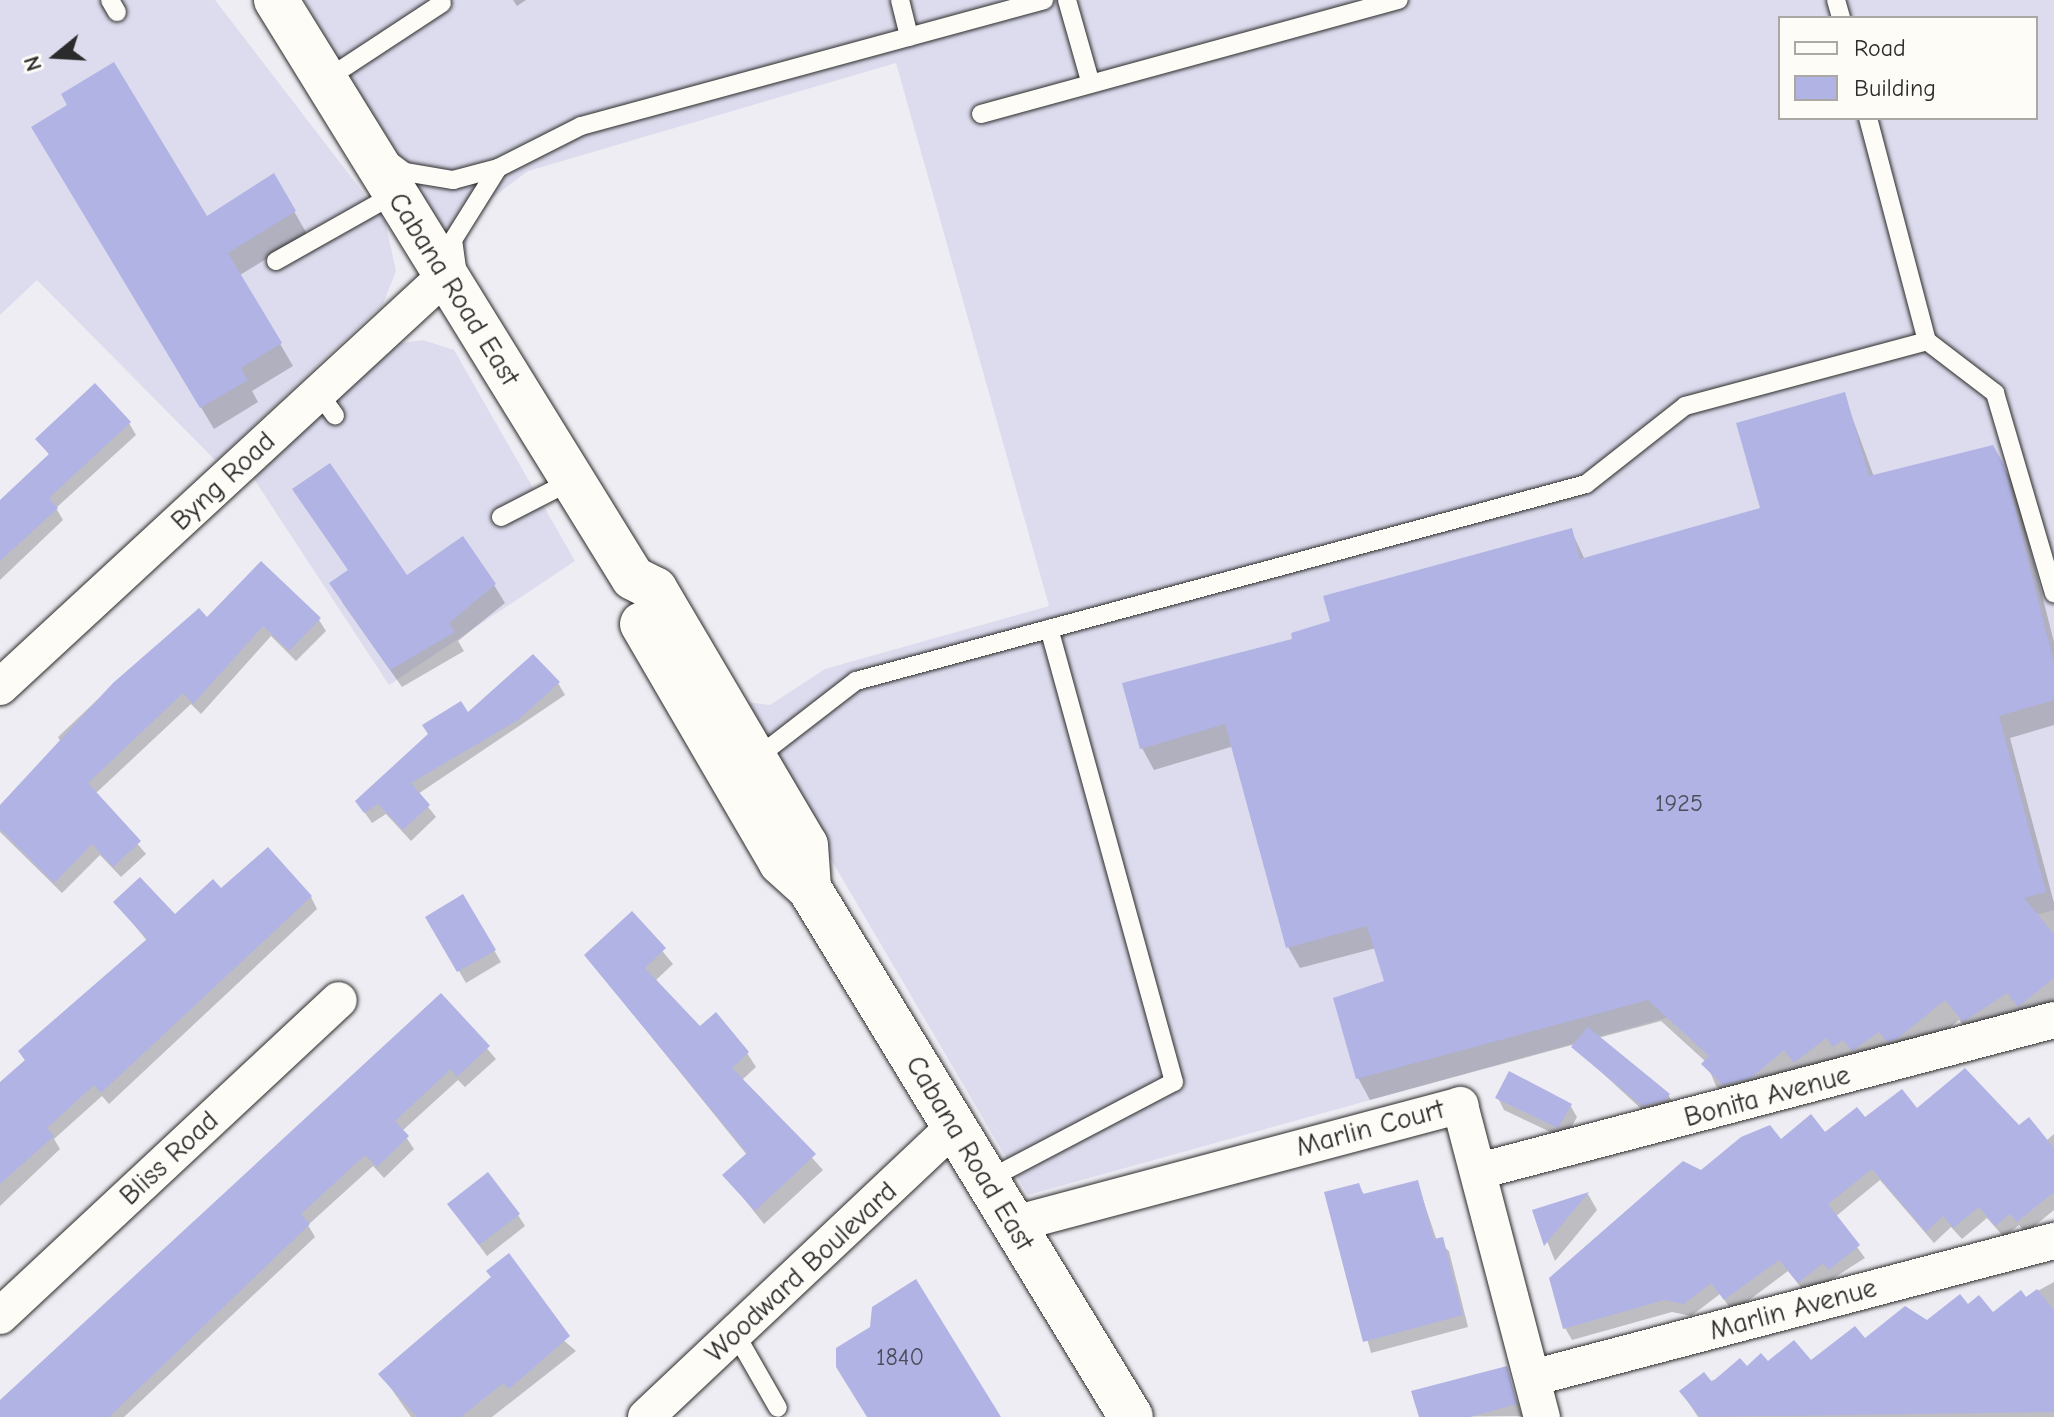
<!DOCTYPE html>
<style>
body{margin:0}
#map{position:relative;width:2054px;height:1417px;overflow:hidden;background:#eeedf3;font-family:"Comic Neue",sans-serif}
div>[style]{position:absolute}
.built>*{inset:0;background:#dcdcee}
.shadow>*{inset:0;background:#0003}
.building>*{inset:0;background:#b1b3e4}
.roads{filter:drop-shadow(0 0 2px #2b2b2b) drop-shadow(0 0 2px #2b2b2b)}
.lane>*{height:18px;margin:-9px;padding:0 9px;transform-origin:9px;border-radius:9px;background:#fdfcf7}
.street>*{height:36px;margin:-18px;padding:0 18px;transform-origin:18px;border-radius:18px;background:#fdfcf7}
.secondary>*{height:44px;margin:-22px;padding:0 22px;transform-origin:22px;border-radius:22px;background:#fdfcf7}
span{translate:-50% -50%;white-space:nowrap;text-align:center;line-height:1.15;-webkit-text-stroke:6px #fdfcf7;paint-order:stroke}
.number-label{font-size:24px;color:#4c4d59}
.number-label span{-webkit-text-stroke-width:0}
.street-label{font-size:28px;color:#2b2b2b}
.legend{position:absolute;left:1778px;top:16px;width:260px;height:104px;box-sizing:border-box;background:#fdfcf7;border:2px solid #a9a8a5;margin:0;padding:10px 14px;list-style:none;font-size:24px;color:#2b2b2b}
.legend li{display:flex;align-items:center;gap:16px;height:40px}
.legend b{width:40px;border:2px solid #a9a8a5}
.north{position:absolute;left:16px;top:16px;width:80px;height:80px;-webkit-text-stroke:6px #fdfcf7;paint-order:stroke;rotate:252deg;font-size:22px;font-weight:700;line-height:32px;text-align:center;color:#2b2b2b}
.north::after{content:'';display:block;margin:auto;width:28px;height:36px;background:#2b2b2b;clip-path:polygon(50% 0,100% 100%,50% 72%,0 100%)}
</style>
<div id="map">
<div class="built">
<div style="clip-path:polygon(0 0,215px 0,385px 221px,396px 271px,383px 304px,216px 461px,37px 280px,0 315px)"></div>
<div style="clip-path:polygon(evenodd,304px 0,2054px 0,2054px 910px,1028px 1195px,738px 701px,770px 705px,825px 669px,1049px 606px,896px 63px,528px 171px,492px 198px,468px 231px,465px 277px,304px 0,1780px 18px,2036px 18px,2036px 118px,1780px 118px,1780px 18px)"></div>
<div style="clip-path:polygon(423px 340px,454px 350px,575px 561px,389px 685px,250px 473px,395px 344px)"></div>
</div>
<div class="shadow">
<div style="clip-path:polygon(513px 0,526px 0,517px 6px)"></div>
<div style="clip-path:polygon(69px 106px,206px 219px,274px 176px,307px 234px,240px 275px,293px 366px,252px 391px,258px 402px,214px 429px,34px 128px)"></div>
<div style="clip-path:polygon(1844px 395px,1874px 477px,2005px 469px,2015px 489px,2054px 642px,2054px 725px,2010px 738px,2054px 903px,2054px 1009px,1977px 1042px,1959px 1020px,1910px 1061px,1737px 1106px,1716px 1086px,1706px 1062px,1661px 1021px,1598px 1038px,1669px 1096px,1675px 1107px,1650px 1117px,1572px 1045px,1370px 1100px,1358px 1078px,1387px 982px,1376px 948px,1300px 968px,1288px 947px,1234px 746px,1154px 770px,1142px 748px,1295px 641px,1571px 530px,1585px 560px,1762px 509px)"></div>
<div style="clip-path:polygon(129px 423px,136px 435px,56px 508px,63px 520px,0 580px,0 502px,50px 456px,38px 439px)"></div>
<div style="clip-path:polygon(407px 578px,494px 585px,505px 603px,458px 641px,464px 651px,402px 687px,342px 602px)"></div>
<div style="clip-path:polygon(207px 620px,319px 620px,326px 631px,296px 661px,271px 636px,201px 714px,191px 704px,95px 794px,146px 854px,121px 877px,100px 855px,62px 893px,0 832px,0 810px,63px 746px,58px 737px,114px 684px)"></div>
<div style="clip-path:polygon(558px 683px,565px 695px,418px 794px,436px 817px,411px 841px,386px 814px,372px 823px,365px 813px,358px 802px,467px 716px)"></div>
<div style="clip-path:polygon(221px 891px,311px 897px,317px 909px,109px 1104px,102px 1096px,54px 1139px,60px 1149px,0 1206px,0 1096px,26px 1062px,20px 1052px,148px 942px,116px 903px,175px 917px)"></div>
<div style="clip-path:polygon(463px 897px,501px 962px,466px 983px,428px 918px)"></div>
<div style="clip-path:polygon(632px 914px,673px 964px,655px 981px,700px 1029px,747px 1053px,756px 1067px,742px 1080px,823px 1170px,764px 1224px,725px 1175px,747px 1155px,586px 956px)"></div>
<div style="clip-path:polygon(441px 995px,496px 1059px,465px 1087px,458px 1080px,402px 1131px,414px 1149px,384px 1178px,373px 1166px,308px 1225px,315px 1237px,124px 1417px,0 1417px,0 1403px)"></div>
<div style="clip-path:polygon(1498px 1098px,1570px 1105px,1577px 1117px,1565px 1139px,1504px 1110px)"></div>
<div style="clip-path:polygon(1917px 1111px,2019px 1128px,2046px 1141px,2054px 1134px,2054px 1210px,2026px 1233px,2019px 1225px,2004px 1237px,1987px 1218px,1962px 1239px,1951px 1227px,1934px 1243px,1880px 1180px,1835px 1217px,1865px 1258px,1807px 1295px,1788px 1271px,1733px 1312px,1720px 1294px,1691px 1316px,1672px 1312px,1572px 1340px,1565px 1328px,1701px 1173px,1780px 1142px)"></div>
<div style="clip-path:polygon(1417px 1182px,1437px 1241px,1449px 1251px,1468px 1327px,1371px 1353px,1327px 1194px,1358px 1185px,1365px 1196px)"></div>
<div style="clip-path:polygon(1588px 1194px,1597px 1210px,1555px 1261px,1535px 1211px)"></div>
<div style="clip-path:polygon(449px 1204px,518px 1215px,525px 1226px,487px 1256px)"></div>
<div style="clip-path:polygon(493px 1279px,576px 1351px,492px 1417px,411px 1417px,381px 1374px)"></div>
<div style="clip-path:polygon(2054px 1282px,2054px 1417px,1698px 1417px,1681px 1391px,1746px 1369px,1810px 1363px,1968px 1306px,1993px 1315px)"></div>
<div style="clip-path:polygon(1506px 1368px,1522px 1416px,1421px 1417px)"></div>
</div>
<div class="building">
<div style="clip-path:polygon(114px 62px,207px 216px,274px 173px,296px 211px,228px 253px,282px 343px,241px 368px,248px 380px,200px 408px,31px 127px,67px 105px,61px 94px)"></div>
<div style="clip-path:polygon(95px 383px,131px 422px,49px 498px,58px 508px,0 561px,0 500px,49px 454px,35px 439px)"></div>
<div style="clip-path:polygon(1845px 392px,1869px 476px,1993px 445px,2004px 465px,2054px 663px,2054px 700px,1999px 716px,2046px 892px,2024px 898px,2054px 934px,2054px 978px,2018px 1007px,2007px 993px,1963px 1022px,1945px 1000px,1897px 1039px,1887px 1042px,1879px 1032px,1852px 1051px,1843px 1040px,1833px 1047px,1826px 1038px,1794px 1063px,1784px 1050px,1751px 1078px,1723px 1085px,1701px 1064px,1709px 1056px,1648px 1000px,1356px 1079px,1333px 998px,1384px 981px,1367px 926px,1286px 948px,1225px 724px,1140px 749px,1122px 683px,1292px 639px,1291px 633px,1330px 621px,1323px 596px,1572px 528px,1580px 559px,1760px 508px,1736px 423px)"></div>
<div style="clip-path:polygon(330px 463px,407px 575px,463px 536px,496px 584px,449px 623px,455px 632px,390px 670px,329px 583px,348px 570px,292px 489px)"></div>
<div style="clip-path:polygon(261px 561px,321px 618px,289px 651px,263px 626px,193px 704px,183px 693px,88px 783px,141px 841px,113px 867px,92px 844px,54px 883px,0 829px,0 805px,113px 683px,199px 608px,207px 617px)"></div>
<div style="clip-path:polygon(533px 654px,560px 682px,518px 720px,411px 783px,430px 805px,403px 830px,378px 804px,364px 813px,355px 801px,428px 734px,422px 725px,461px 701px,468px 712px)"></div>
<div style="clip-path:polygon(268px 847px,312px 896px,101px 1093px,94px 1085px,47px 1128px,54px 1136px,0 1184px,0 1082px,25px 1060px,18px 1051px,147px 939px,113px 902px,140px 877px,175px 914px,213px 879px,221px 888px)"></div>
<div style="clip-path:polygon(463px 894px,496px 950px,457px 972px,425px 917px)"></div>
<div style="clip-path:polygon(632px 911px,666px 948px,645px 968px,700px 1026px,716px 1012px,749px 1052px,732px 1068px,816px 1154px,755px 1211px,722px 1175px,747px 1153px,584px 955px)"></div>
<div style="clip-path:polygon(441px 993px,490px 1046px,457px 1077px,451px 1069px,395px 1121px,409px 1136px,377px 1167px,365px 1155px,301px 1214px,310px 1224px,109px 1417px,0 1417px,0 1400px)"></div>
<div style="clip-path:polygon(1588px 1027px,1670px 1094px,1665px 1100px,1642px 1106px,1571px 1047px)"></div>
<div style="clip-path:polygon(1965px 1068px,2019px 1125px,2029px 1117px,2054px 1148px,2054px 1192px,2017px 1222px,2010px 1214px,1995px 1226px,1979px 1207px,1953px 1228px,1943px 1216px,1926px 1232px,1872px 1169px,1828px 1204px,1860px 1245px,1829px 1270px,1823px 1263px,1798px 1283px,1779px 1260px,1724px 1300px,1711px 1283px,1684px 1304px,1664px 1300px,1563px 1329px,1549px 1278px,1683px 1161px,1701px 1170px,1741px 1137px,1770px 1125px,1781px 1139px,1811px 1114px,1825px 1132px,1857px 1107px,1865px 1117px,1902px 1089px,1917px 1108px)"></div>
<div style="clip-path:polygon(1509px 1071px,1572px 1104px,1558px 1128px,1495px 1098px)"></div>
<div style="clip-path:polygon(488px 1172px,520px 1214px,479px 1245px,447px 1204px)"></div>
<div style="clip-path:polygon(1418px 1180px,1434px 1239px,1443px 1237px,1463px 1315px,1363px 1342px,1324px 1192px,1359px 1183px,1363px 1194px)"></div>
<div style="clip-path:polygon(1589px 1192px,1544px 1246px,1532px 1210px)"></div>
<div style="clip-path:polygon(509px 1253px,570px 1336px,509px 1389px,503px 1383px,461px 1417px,417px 1417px,378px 1374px,491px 1277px,486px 1271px)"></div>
<div style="clip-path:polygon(916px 1279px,1001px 1417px,867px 1417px,836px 1367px,836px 1348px,870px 1327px,872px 1307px)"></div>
<div style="clip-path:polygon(2037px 1289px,2054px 1310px,2054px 1412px,1700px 1417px,1679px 1391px,1704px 1372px,1712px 1382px,1740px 1358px,1747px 1366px,1761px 1353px,1768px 1361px,1794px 1340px,1811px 1360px,1855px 1326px,1865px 1338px,1905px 1306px,1927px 1320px,1960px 1294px,1968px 1304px,1979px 1295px,1993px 1312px,2021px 1290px,2026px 1297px)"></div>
<div style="clip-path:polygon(1507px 1366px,1517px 1404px,1470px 1417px,1419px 1417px,1411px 1391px)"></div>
</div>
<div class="roads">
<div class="lane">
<div style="left:110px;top:0;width:14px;rotate:60deg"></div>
<div style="left:900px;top:0;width:38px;rotate:76deg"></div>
<div style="left:1067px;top:0;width:87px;rotate:74.1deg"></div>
<div style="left:1836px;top:0;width:19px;rotate:74deg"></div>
<div style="left:325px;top:80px;width:140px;rotate:-33.3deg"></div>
<div style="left:981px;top:114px;width:433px;rotate:-15.3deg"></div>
<div style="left:1868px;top:118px;width:231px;rotate:75.2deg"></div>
<div style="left:389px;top:160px;width:20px;rotate:37deg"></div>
<div style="left:405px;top:172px;width:49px;rotate:9.5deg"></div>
<div style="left:453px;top:180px;width:47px;rotate:-14.9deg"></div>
<div style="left:498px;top:168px;width:93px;rotate:-26.8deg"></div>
<div style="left:581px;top:126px;width:480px;rotate:-15.2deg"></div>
<div style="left:276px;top:261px;width:137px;rotate:-29.4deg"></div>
<div style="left:457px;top:268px;width:28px;rotate:-98deg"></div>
<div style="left:453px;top:240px;width:85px;rotate:-58deg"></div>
<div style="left:318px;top:392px;width:29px;rotate:54deg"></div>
<div style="left:501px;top:517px;width:81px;rotate:-27.2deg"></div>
<div style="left:755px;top:759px;width:128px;rotate:-37.7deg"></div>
<div style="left:856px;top:681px;width:756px;rotate:-15.1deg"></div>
<div style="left:1586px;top:484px;width:126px;rotate:-38.2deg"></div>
<div style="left:1685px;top:406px;width:251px;rotate:-15deg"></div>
<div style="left:1927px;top:341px;width:86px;rotate:37.4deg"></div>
<div style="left:1995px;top:393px;width:209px;rotate:73.6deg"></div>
<div style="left:987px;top:1180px;width:211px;rotate:-27.7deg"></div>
<div style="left:1174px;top:1082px;width:470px;rotate:-105.4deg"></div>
<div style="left:735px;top:1333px;width:86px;rotate:60.2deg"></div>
</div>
<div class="street">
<div style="left:0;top:687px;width:607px;rotate:-42.73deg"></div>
<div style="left:1479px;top:1171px;width:594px;rotate:-14.71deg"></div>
<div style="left:1014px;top:1224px;width:462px;rotate:-14.9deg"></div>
<div style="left:1460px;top:1105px;width:323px;rotate:75.3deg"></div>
<div style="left:0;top:1316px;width:463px;rotate:-43deg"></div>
<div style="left:1532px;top:1378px;width:540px;rotate:-14.71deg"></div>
<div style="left:646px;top:1417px;width:423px;rotate:-43.3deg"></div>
</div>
<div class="secondary">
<div style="left:276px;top:0;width:679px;rotate:58.3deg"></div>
<div style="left:633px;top:578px;width:25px;rotate:27deg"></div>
<div style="left:655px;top:589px;width:297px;rotate:59.5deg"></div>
<div style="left:806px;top:845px;width:43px;rotate:86deg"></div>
<div style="left:642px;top:624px;width:276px;rotate:59.8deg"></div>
<div style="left:781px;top:863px;width:38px;rotate:42deg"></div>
<div style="left:809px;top:888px;width:619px;rotate:58.67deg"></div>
</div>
</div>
<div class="number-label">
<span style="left:1679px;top:804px">1925</span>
<span style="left:900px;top:1358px">1840</span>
</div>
<div class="street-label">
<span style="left:454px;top:289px;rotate:58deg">Cabana Road East</span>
<span style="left:223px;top:481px;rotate:-43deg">Byng Road</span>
<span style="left:1767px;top:1096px;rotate:-15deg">Bonita Avenue</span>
<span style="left:1370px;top:1128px;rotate:-15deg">Marlin Court</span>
<span style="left:970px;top:1153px;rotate:59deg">Cabana Road East</span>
<span style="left:169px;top:1158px;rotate:-43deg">Bliss Road</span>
<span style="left:801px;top:1272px;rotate:-43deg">Woodward Boulevard</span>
<span style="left:1793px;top:1309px;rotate:-15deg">Marlin Avenue</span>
</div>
<ul class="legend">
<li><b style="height:10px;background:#fdfcf7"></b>Road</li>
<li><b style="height:22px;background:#b1b3e4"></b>Building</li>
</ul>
<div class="north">N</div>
</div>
